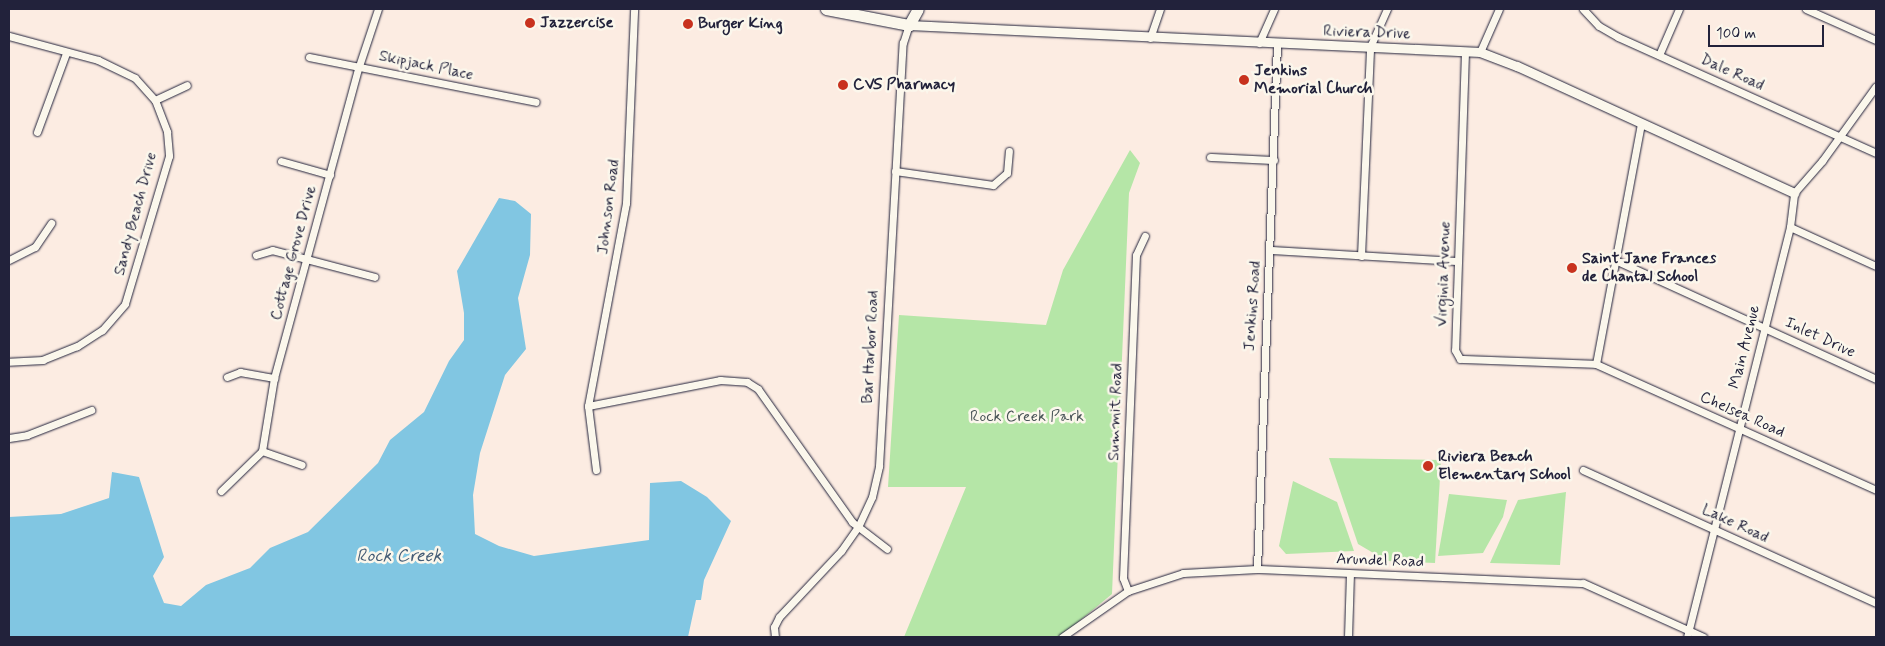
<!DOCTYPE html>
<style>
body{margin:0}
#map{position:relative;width:1885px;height:646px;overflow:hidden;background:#fcece2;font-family:Mynerve,sans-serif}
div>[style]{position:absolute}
.green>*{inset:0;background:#b5e6a7}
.water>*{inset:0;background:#81c6e2}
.roads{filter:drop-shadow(0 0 1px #22223b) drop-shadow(0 0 1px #22223b)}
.minor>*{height:7px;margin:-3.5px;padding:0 3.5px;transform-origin:3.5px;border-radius:3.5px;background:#fbf7ec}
.tertiary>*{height:9px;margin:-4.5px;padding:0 4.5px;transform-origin:4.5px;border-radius:4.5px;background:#fbf7ec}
.primary>*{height:11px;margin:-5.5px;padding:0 5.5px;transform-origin:5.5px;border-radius:5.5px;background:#fbf7ec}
.dots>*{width:14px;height:14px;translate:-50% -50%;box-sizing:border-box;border:2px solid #fbf7ec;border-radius:50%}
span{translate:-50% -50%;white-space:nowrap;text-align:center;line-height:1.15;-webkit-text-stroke:5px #fbf7ec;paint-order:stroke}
.poi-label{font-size:16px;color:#22223b;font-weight:700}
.left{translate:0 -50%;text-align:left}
.street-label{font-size:16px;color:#22223b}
.park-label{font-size:16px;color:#475356}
.water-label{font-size:18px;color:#435b75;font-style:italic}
.frame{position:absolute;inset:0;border:10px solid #22223b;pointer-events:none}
.scale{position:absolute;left:1708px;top:25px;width:116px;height:22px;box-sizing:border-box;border:2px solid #22223b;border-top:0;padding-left:6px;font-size:15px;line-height:18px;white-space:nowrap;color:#22223b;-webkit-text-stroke:4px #fbf7ec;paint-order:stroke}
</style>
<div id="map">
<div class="green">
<div style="clip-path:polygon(1130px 150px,1140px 163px,1129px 193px,1112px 594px,1060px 637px,904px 637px,966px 487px,888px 487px,899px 315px,1046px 325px,1063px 270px)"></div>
<div style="clip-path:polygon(1329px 458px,1441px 460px,1435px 563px,1387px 561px,1358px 544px)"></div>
<div style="clip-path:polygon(1293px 481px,1337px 502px,1354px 551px,1286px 554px,1279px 546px)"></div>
<div style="clip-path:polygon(1566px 492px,1560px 565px,1490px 563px,1518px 500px)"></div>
<div style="clip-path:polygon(1449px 494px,1507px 500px,1503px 517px,1483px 553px,1438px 556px)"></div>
</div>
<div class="water">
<div style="clip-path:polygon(499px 198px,515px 201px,531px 214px,530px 255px,518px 298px,526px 349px,505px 375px,480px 453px,473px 495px,475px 534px,499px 546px,534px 556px,649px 540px,650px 483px,681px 481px,707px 497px,731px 521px,704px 580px,701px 600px,696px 600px,688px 637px,9px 637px,9px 517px,61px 514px,109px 498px,112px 472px,139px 477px,164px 557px,153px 576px,164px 603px,181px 606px,206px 585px,250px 568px,270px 548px,308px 532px,378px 463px,390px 440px,424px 412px,449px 361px,464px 340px,464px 313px,457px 271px)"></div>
</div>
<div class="roads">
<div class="minor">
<div style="left:1583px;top:9px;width:23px;rotate:47deg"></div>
<div style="left:1599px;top:26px;width:22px;rotate:30deg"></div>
<div style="left:1618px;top:37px;width:283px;rotate:24.2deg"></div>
<div style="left:1806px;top:9px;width:77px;rotate:23.9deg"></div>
<div style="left:9px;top:36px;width:92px;rotate:15.1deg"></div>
<div style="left:98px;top:60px;width:41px;rotate:25.9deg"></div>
<div style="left:135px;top:78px;width:30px;rotate:48deg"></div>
<div style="left:155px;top:100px;width:34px;rotate:69deg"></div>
<div style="left:167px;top:132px;width:24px;rotate:85deg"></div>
<div style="left:169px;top:156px;width:154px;rotate:106.6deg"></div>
<div style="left:125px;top:304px;width:35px;rotate:131deg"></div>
<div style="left:102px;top:330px;width:30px;rotate:147deg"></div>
<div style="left:77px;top:346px;width:37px;rotate:158deg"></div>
<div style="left:43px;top:360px;width:34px;rotate:177deg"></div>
<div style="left:1150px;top:38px;width:31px;rotate:-71deg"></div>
<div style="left:1259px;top:43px;width:37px;rotate:-66deg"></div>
<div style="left:1465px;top:52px;width:298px;rotate:91.9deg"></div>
<div style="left:1455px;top:350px;width:10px;rotate:61deg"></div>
<div style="left:1460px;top:359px;width:136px;rotate:2.1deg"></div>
<div style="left:1596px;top:364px;width:307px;rotate:24.2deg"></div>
<div style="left:1480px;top:52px;width:47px;rotate:-66.2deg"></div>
<div style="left:1659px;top:55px;width:50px;rotate:-66.5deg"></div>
<div style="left:309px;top:57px;width:231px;rotate:11.2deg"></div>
<div style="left:155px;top:100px;width:35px;rotate:-25deg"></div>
<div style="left:37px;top:132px;width:84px;rotate:-69.8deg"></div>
<div style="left:1210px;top:157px;width:64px;rotate:2.7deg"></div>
<div style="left:281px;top:161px;width:51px;rotate:15.9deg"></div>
<div style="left:895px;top:171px;width:99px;rotate:8.1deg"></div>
<div style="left:993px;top:185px;width:18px;rotate:-41deg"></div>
<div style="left:1007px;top:173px;width:22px;rotate:-85deg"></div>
<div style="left:1790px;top:227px;width:94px;rotate:24.4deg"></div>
<div style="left:1271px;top:250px;width:186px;rotate:3.4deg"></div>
<div style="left:256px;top:255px;width:17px;rotate:-17deg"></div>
<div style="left:272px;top:250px;width:106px;rotate:14.7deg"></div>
<div style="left:1361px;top:256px;width:209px;rotate:-87.5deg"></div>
<div style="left:1370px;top:47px;width:42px;rotate:-65.9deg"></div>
<div style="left:9px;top:260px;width:29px;rotate:-27deg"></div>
<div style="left:35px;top:247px;width:29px;rotate:-56deg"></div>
<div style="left:1615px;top:260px;width:287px;rotate:24.5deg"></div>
<div style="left:1596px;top:364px;width:244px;rotate:-79.4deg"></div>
<div style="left:227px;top:377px;width:14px;rotate:-21deg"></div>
<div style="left:240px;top:372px;width:35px;rotate:10deg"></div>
<div style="left:588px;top:406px;width:135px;rotate:-11.1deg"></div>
<div style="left:720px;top:380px;width:27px;rotate:4deg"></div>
<div style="left:747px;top:382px;width:13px;rotate:32deg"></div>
<div style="left:758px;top:389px;width:163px;rotate:54.7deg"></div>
<div style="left:852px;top:522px;width:44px;rotate:37.6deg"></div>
<div style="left:9px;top:438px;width:18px;rotate:-9deg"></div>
<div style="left:27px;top:435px;width:69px;rotate:-21.3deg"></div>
<div style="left:262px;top:451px;width:42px;rotate:19.3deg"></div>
<div style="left:596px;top:470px;width:64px;rotate:-97.1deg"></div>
<div style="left:588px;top:406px;width:207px;rotate:-79.4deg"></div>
<div style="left:626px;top:203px;width:194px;rotate:-87.6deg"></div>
<div style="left:1583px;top:470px;width:322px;rotate:24.4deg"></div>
<div style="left:221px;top:491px;width:57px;rotate:-44.3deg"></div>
<div style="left:262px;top:451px;width:74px;rotate:-80.7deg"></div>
<div style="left:274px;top:378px;width:323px;rotate:-74.8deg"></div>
<div style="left:359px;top:66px;width:60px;rotate:-71.6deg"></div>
<div style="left:1257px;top:569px;width:525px;rotate:-87.82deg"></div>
<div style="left:1128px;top:591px;width:14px;rotate:-111deg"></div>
<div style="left:1123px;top:578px;width:323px;rotate:-87.7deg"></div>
<div style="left:1136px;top:255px;width:21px;rotate:-65deg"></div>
<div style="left:775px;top:637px;width:10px;rotate:-96deg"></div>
<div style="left:774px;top:627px;width:11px;rotate:-63deg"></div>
<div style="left:779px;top:617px;width:91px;rotate:-46.8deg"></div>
<div style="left:841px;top:551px;width:29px;rotate:-55deg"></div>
<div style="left:858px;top:527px;width:33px;rotate:-65deg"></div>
<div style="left:872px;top:497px;width:32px;rotate:-77deg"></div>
<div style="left:879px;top:466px;width:424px;rotate:-86.8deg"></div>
<div style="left:903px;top:43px;width:19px;rotate:-72deg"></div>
<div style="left:1062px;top:637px;width:80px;rotate:-34.9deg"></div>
<div style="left:1128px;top:591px;width:58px;rotate:-18.1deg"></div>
<div style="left:1183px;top:573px;width:74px;rotate:-3.1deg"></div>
<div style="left:1257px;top:569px;width:326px;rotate:2.5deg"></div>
<div style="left:1583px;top:583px;width:132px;rotate:24.2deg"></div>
<div style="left:1348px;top:637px;width:62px;rotate:-88.2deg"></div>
<div style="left:1687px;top:637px;width:423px;rotate:-75.9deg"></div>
<div style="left:1790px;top:227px;width:34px;rotate:-83deg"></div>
<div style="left:1794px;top:193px;width:43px;rotate:-48.8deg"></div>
<div style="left:1822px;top:161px;width:92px;rotate:-54.2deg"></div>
</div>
<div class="tertiary">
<div style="left:909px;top:25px;width:572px;rotate:2.71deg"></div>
<div style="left:1480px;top:52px;width:40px;rotate:21deg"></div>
<div style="left:1517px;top:66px;width:305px;rotate:24.6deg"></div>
</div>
<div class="primary">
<div style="left:826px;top:9px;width:85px;rotate:10.9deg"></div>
<div style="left:909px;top:25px;width:18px;rotate:-61deg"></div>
</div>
</div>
<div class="dots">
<div style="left:530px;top:23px;background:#c8321e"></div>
<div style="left:688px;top:24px;background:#c8321e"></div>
<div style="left:1244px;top:80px;background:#c8321e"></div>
<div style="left:843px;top:85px;background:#c8321e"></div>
<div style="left:1572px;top:268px;background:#c8321e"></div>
<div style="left:1428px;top:466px;background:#c8321e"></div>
</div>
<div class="poi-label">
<span class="left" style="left:540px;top:23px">Jazzercise</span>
<span class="left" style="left:698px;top:24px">Burger King</span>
<span class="left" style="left:1254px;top:80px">Jenkins<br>Memorial Church</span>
<span class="left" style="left:853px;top:85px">CVS Pharmacy</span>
<span class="left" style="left:1582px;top:268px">Saint Jane Frances<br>de Chantal School</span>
<span class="left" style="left:1438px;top:466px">Riviera Beach<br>Elementary School</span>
</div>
<div class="street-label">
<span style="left:1367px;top:33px;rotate:2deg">Riviera Drive</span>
<span style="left:426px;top:66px;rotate:12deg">Skipjack Place</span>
<span style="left:1732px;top:73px;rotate:24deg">Dale Road</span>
<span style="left:609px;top:207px;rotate:-83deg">Johnson Road</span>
<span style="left:136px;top:214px;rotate:-75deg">Sandy Beach Drive</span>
<span style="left:294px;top:253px;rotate:-75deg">Cottage Grove Drive</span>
<span style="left:1444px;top:274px;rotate:-88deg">Virginia Avenue</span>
<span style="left:1253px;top:306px;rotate:-86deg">Jenkins Road</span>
<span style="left:1820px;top:338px;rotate:25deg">Inlet Drive</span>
<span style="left:871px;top:347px;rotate:-87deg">Bar Harbor Road</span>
<span style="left:1745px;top:347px;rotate:-76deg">Main Avenue</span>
<span style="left:1116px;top:412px;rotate:-88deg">Summit Road</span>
<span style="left:1742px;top:415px;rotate:24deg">Chelsea Road</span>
<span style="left:1735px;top:524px;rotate:25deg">Lake Road</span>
<span style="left:1380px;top:561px;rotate:2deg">Arundel Road</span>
</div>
<div class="park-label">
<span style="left:1027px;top:417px">Rock Creek Park</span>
</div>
<div class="water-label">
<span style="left:399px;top:556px">Rock Creek</span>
</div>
<div class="frame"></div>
<div class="scale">100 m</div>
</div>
